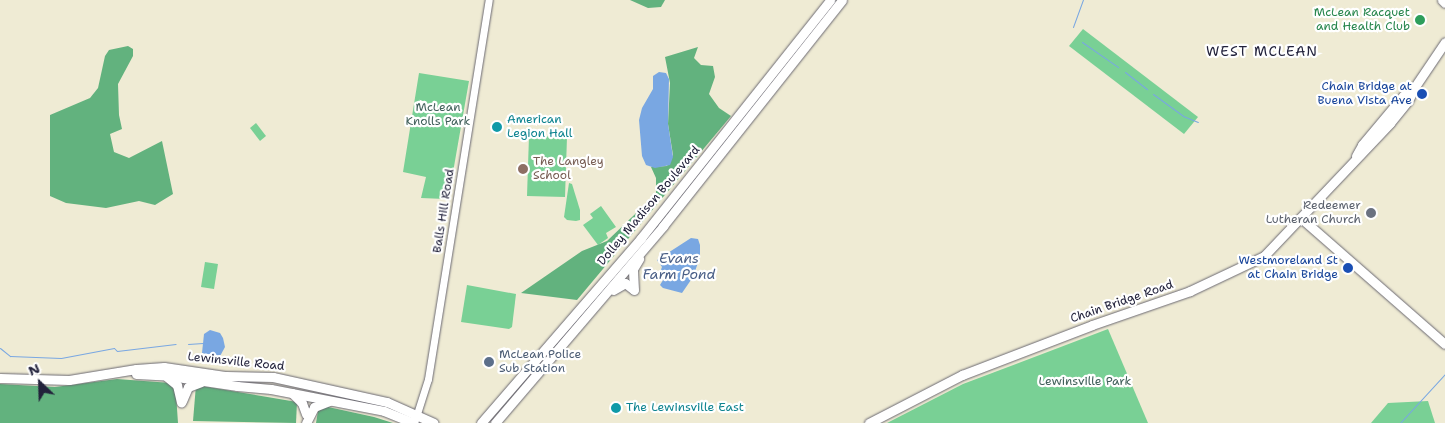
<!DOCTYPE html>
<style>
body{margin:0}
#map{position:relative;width:1445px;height:423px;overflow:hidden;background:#efebd4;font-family:"Shantell Sans",sans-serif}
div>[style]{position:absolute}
.green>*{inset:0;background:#79d095}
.forest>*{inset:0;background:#62b27e}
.water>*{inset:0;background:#79a7e2}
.stream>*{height:1px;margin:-0.5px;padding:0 0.5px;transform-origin:0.5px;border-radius:0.5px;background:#79a7e2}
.roads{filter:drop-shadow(0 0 1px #6a6871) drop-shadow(0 0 1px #6a6871)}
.minor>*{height:7px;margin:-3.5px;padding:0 3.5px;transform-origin:3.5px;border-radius:3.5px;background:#fff}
.major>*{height:9px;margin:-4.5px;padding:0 4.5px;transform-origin:4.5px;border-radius:4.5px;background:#fff}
.dots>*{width:14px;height:14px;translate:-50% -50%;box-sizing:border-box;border:2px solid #fff;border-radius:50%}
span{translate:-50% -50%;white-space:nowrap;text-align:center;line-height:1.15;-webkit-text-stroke:4.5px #fff;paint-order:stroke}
.leisure-label{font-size:12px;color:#27864d}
.right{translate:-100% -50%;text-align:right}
.transit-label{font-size:12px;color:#164399}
.park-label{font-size:12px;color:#405f5a}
.culture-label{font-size:12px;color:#0d838f}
.left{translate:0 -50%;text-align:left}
.education-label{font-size:12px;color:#785e54}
.street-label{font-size:12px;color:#22223b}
.worship-label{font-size:12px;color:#5b616d}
.service-label{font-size:12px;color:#4e5e75}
.neighbourhood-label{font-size:14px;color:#22223b;letter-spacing:1px}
.water-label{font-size:14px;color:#495e86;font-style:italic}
.north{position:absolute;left:15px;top:358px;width:50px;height:50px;-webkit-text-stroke:4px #fff;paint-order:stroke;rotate:336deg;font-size:14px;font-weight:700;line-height:20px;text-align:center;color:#22223b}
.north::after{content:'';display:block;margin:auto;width:18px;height:22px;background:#22223b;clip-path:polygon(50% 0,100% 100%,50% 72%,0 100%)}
</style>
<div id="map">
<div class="green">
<div style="clip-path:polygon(1083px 29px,1198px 117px,1184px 134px,1069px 46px)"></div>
<div style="clip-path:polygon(419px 73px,469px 81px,449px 195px,445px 199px,421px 198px,426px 177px,403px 172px)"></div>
<div style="clip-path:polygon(256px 123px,266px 136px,260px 141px,250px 128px)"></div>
<div style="clip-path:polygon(529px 136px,567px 137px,565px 197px,527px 196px)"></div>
<div style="clip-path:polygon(569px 183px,572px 184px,580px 210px,580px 220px,576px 221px,567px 220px,564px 217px)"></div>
<div style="clip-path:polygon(601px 206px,616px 227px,606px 233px,608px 238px,598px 245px,583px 225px,593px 218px,590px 214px)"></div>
<div style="clip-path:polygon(205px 262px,218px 264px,214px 289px,201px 287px)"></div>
<div style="clip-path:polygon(467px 285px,516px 294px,512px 327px,509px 329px,461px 322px)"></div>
<div style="clip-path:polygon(1108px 329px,1148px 423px,887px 423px,963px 384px)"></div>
<div style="clip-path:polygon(1428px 401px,1435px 423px,1371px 423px,1388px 403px)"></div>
</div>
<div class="forest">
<div style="clip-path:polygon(630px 0,665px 0,661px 7px,648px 8px)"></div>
<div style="clip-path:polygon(128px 46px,133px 49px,133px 56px,118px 84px,119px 115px,122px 129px,110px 134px,114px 152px,129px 158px,162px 141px,173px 194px,155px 205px,139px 201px,106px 208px,66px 203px,50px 196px,50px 115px,90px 98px,98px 88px,105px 56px,109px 50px)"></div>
<div style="clip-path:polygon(698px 47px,694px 58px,701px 65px,713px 66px,715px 77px,709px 94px,719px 108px,731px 116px,577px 300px,521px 293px,582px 251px,607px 241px,656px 194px,656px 178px,651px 167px,667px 166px,673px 155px,668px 124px,670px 83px,665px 57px)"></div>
<div style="clip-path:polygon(117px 379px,171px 383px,176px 394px,178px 423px,0 423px,0 384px,55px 387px)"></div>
<div style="clip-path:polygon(196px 385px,297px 402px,296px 423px,193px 421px)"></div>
<div style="clip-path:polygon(319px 405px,374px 417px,393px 423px,316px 423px)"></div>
</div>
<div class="water">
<div style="clip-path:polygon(659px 72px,666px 73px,669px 79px,668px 124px,673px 157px,670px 165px,655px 168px,646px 165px,642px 156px,639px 120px,642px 108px,653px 89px,653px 76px)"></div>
<div style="clip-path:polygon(691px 238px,698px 239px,700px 245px,700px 257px,693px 277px,682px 293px,663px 288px,660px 285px,663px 280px,660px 272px,662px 267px,657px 260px)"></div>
<div style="clip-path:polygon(210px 330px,220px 333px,223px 338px,225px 347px,219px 358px,202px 353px,204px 334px)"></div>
</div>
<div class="stream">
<div style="left:1073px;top:27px;width:29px;rotate:-70deg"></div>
<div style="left:1082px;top:42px;width:44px;rotate:34.8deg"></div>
<div style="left:1125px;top:72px;width:28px;rotate:38deg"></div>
<div style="left:1153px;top:94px;width:37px;rotate:36deg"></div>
<div style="left:1183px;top:116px;width:16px;rotate:22deg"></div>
<div style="left:188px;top:344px;width:15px;rotate:-4deg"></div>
<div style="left:0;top:348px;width:13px;rotate:39deg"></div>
<div style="left:10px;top:356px;width:51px;rotate:2.2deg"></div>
<div style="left:61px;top:358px;width:54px;rotate:-10.7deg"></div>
<div style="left:114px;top:348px;width:4px;rotate:45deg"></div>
<div style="left:117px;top:351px;width:59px;rotate:-6.8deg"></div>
<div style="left:1400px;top:423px;width:67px;rotate:-47.4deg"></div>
</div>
<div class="roads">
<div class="minor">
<div style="left:415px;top:420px;width:43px;rotate:-72.4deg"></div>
<div style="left:428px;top:379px;width:384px;rotate:-80.9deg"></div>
</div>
<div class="major">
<div style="left:1442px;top:0;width:4px;rotate:45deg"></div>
<div style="left:1356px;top:156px;width:13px;rotate:-61deg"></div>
<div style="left:1362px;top:145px;width:64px;rotate:-50.1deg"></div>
<div style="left:1403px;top:96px;width:11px;rotate:-34deg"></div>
<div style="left:1301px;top:218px;width:191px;rotate:41.2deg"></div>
<div style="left:613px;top:290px;width:14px;rotate:-30deg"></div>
<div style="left:625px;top:283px;width:11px;rotate:38deg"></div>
<div style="left:634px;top:290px;width:21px;rotate:-93deg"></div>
<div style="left:633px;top:269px;width:12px;rotate:-59deg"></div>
<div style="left:136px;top:374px;width:34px;rotate:3deg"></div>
<div style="left:170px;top:376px;width:68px;rotate:8.5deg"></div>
<div style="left:237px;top:386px;width:34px;rotate:5deg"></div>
<div style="left:271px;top:389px;width:115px;rotate:11deg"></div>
<div style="left:384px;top:411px;width:32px;rotate:22deg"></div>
<div style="left:167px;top:377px;width:13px;rotate:39deg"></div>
<div style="left:177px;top:385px;width:18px;rotate:77deg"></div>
<div style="left:0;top:378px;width:69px;rotate:1.7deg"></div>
<div style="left:69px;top:380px;width:68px;rotate:-9.3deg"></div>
<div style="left:136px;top:369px;width:28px;rotate:-4deg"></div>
<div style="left:164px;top:367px;width:63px;rotate:8.3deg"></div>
<div style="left:226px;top:376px;width:47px;rotate:1.2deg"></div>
<div style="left:273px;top:377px;width:117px;rotate:12.4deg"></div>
<div style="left:387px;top:402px;width:51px;rotate:24.1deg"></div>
<div style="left:292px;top:393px;width:14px;rotate:45deg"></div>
<div style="left:302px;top:403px;width:12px;rotate:70deg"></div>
<div style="left:182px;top:401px;width:15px;rotate:-67deg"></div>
<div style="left:188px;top:387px;width:14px;rotate:-21deg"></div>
<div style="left:306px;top:423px;width:18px;rotate:-63deg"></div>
<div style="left:314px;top:407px;width:17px;rotate:-21deg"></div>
<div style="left:481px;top:423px;width:245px;rotate:-49.1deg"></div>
<div style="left:641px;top:238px;width:304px;rotate:-51.5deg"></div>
<div style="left:495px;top:423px;width:259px;rotate:-49.5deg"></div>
<div style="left:663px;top:226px;width:288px;rotate:-51.6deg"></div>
<div style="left:869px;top:423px;width:105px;rotate:-27.3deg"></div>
<div style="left:962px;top:375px;width:139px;rotate:-21deg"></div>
<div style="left:1092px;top:325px;width:104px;rotate:-19.1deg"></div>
<div style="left:1190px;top:291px;width:82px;rotate:-25.3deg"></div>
<div style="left:1264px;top:256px;width:183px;rotate:-46.5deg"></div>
<div style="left:1390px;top:123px;width:28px;rotate:-51deg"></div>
<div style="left:1408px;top:101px;width:14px;rotate:-65deg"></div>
<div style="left:1414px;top:88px;width:55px;rotate:-56deg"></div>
</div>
</div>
<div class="dots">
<div style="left:1420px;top:20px;background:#2e9e5b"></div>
<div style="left:1422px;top:94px;background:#1a4fb4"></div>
<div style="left:497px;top:127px;background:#0f9aa8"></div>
<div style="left:523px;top:169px;background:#8d6e63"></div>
<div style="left:1371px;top:213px;background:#6b7280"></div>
<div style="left:1348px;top:268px;background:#1a4fb4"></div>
<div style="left:489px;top:362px;background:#5c6f8a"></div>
<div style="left:616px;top:408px;background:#0f9aa8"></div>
</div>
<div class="leisure-label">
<span class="right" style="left:1410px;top:20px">McLean Racquet<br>and Health Club</span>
</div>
<div class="transit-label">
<span class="right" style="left:1412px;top:94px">Chain Bridge at<br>Buena Vista Ave</span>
<span class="right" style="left:1338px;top:268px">Westmoreland St<br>at Chain Bridge</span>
</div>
<div class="park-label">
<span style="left:438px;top:115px">McLean<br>Knolls Park</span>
<span style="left:1085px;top:382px">Lewinsville Park</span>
</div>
<div class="culture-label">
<span class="left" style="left:507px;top:127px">American<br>Legion Hall</span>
<span class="left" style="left:626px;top:408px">The Lewinsville East</span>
</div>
<div class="education-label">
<span class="left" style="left:533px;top:169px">The Langley<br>School</span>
</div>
<div class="street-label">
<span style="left:649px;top:206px;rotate:-50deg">Dolley Madison Boulevard</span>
<span style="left:444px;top:211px;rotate:-81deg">Balls Hill Road</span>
<span style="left:1122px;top:302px;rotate:-19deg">Chain Bridge Road</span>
<span style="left:236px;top:362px;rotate:6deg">Lewinsville Road</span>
</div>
<div class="worship-label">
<span class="right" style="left:1361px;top:213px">Redeemer<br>Lutheran Church</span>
</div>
<div class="service-label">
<span class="left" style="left:499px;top:362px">McLean Police<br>Sub Station</span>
</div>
<div class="neighbourhood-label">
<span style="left:1262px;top:51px">WEST MCLEAN</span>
</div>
<div class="water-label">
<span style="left:679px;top:266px">Evans<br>Farm Pond</span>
</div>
<div class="north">N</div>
</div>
